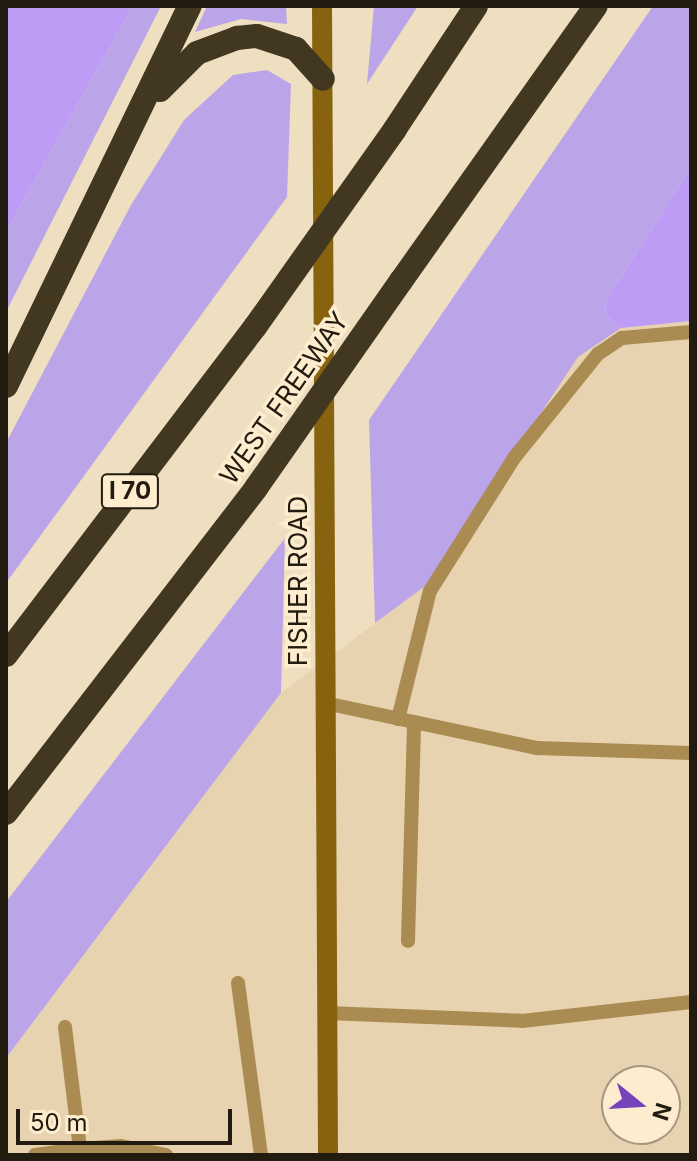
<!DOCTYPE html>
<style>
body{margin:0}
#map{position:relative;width:697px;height:1161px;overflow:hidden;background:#efdfc1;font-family:Inter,sans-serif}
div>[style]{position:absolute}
.built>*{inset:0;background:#e7d3b0}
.green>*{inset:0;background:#bba4e7}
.forest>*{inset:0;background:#bc9cf5}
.service>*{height:14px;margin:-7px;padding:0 7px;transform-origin:7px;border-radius:7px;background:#aa8b52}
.secondary>*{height:20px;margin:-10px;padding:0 10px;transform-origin:10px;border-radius:10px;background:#876310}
.motorway>*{height:24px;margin:-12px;padding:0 12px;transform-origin:12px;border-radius:12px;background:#423721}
.motorway-bridge>*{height:24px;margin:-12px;padding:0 12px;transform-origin:12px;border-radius:12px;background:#423721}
span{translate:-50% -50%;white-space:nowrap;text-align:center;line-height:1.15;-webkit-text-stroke:7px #fdecce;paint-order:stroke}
.shield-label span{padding:2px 6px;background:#fdecce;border:2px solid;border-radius:6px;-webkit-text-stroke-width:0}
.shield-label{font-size:24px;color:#211b10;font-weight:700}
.street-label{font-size:26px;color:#211b10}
.frame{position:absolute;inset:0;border:8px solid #211b10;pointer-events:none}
.north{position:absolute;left:601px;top:1065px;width:80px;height:80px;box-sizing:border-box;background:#fdecce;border:2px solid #a59882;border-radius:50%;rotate:108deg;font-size:22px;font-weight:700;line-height:32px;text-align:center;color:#211b10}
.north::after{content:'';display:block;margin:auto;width:28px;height:36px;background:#7643ba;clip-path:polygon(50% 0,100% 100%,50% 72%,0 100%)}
.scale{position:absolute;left:16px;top:1109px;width:216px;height:36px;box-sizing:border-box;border:4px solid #211b10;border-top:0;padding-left:10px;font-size:24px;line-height:28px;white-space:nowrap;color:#211b10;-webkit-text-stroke:6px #fdecce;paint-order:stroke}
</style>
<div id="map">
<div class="built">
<div style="clip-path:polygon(evenodd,691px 321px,691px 1155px,6px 1155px,6px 1058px,281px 693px,428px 584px,578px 357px,621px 328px,691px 321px,617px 1081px,665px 1081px,665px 1129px,617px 1129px,617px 1081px)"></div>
</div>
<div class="green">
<div style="clip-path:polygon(133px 6px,161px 6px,6px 312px,6px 232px)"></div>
<div style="clip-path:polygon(207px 6px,286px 6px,287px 24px,241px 19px,195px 32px)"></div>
<div style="clip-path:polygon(374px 6px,418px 6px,367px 84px)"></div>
<div style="clip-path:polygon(653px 6px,691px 6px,691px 167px,605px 302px,606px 315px,621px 328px,578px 357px,428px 584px,375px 623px,369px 420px)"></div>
<div style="clip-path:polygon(267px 70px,291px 84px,287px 197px,6px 583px,6px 443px,131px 205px,184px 120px,233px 75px)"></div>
<div style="clip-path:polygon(285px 538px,281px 693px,6px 1058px,6px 902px)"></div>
</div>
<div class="forest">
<div style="clip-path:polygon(6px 6px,133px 6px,6px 232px)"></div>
<div style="clip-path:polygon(691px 167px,691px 321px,621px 328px,606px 315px,605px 302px)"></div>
</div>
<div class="service">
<div style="left:325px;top:703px;width:217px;rotate:12deg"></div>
<div style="left:537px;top:748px;width:154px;rotate:1.9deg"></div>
<div style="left:398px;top:719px;width:132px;rotate:-76deg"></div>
<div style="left:430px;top:591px;width:157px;rotate:-57.7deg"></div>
<div style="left:514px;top:458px;width:134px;rotate:-51.1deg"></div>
<div style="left:598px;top:354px;width:29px;rotate:-34deg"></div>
<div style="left:622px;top:338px;width:69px;rotate:-5deg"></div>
<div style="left:408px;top:941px;width:219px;rotate:-88.4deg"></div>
<div style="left:238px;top:983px;width:174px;rotate:82.4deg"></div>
<div style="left:327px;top:1013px;width:195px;rotate:2.3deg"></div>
<div style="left:522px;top:1021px;width:170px;rotate:-6.4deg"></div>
<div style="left:65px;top:1027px;width:123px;rotate:83deg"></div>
<div style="left:80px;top:1149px;width:41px;rotate:-4.2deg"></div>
<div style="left:121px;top:1146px;width:46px;rotate:11.3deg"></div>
<div style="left:35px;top:1155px;width:45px;rotate:-7.6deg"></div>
<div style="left:80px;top:1149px;width:6px;rotate:90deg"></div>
</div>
<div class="secondary">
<div style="left:322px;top:6px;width:1149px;rotate:89.7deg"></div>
</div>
<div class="motorway">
<div style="left:160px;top:90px;width:52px;rotate:-45deg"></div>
<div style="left:197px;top:53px;width:43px;rotate:-20.6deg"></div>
<div style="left:237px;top:38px;width:20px;rotate:-6deg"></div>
<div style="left:257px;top:36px;width:41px;rotate:18.4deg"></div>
<div style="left:296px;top:49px;width:40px;rotate:48deg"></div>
<div style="left:395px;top:129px;width:147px;rotate:-56.6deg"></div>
<div style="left:401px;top:281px;width:337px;rotate:-54.7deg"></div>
<div style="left:6px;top:386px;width:422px;rotate:-64.2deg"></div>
<div style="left:6px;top:655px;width:412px;rotate:-52.8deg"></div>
<div style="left:6px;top:813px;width:410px;rotate:-52.4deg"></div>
</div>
<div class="motorway-bridge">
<div style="left:255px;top:327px;width:242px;rotate:-54.7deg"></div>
<div style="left:256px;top:488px;width:253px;rotate:-55deg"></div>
</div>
<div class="shield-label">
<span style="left:130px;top:491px">I 70</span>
</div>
<div class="street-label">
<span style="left:284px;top:398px;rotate:-55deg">WEST FREEWAY</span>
<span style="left:298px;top:581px;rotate:-90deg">FISHER ROAD</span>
</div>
<div class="frame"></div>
<div class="north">N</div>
<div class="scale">50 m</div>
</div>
